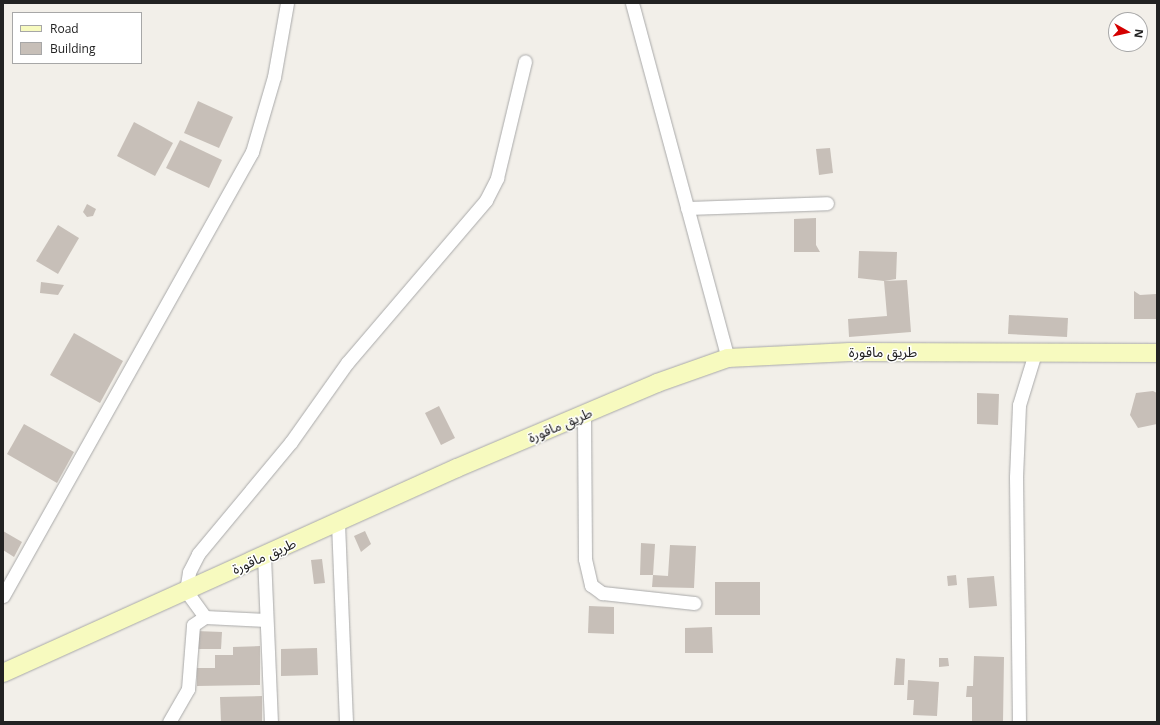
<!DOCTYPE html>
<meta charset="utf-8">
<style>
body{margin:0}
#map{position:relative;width:1160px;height:725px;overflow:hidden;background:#f2efe9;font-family:"Open Sans","Noto Sans Arabic",sans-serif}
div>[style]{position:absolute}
.building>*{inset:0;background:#c7bfb8}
.roads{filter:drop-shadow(0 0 1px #a9a9a9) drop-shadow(0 0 1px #a9a9a9)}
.street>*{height:13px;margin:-6.5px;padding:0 6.5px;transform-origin:6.5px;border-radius:6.5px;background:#fff}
.secondary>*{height:18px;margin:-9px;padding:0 9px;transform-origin:9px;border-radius:9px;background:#f7fabf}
span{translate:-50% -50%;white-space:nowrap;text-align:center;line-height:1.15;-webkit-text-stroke:3px #fff;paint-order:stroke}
.street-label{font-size:14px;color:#222}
.frame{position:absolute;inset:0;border:4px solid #222;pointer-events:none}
.legend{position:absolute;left:12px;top:12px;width:130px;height:52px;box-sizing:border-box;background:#fff;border:1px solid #a7a7a7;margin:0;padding:5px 7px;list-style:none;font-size:12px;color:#222}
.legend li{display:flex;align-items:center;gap:8px;height:20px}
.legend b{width:20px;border:1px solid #a7a7a7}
.north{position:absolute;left:1108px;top:12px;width:40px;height:40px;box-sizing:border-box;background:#fff;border:1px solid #a7a7a7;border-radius:50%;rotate:98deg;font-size:11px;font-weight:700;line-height:16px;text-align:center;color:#222}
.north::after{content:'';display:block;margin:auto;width:14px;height:18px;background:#d40000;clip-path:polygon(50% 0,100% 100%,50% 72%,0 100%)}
</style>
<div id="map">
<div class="building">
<div style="clip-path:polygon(198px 101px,233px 117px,219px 148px,184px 133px)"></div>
<div style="clip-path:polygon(134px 122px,173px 143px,155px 176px,117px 156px)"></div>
<div style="clip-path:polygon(180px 140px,222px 160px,209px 188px,166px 168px)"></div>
<div style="clip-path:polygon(830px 148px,833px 173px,819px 175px,816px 149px)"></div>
<div style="clip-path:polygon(87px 204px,96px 209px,93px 216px,87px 217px,83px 212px)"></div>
<div style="clip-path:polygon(816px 218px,816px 245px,820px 252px,794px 252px,794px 219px)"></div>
<div style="clip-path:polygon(58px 225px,79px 238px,58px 274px,36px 261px)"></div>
<div style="clip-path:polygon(859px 251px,897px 252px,896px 279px,884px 281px,907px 280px,911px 332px,849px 337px,848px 319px,887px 316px,884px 281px,858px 278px)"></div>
<div style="clip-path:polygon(41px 282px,64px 285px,58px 295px,40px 293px)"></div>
<div style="clip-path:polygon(1134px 291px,1140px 295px,1156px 294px,1157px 319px,1134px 319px)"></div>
<div style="clip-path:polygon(1009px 315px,1068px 318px,1067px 337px,1008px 334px)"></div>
<div style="clip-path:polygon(74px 333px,123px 361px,100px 403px,50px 375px)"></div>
<div style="clip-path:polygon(1153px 391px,1157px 393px,1157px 424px,1138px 428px,1130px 415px,1136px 393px)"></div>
<div style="clip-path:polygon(977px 393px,999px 394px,998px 425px,977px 424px)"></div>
<div style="clip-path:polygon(439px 406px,455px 438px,441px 445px,425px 413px)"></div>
<div style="clip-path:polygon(24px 424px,74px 452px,57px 483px,7px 454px)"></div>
<div style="clip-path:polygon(3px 531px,22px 542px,14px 557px,3px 550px)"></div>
<div style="clip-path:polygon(365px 531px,371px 544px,361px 552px,354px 536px)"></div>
<div style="clip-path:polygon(641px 543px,655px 544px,653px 575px,640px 575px)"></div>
<div style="clip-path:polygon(670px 545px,696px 546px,694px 588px,652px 587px,653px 575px,668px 576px)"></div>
<div style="clip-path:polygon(322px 559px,325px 583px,314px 584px,311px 560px)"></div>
<div style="clip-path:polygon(956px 575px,957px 585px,948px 586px,947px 576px)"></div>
<div style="clip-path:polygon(994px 576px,997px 606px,969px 608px,967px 578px)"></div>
<div style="clip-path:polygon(715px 582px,760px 582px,760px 615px,715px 615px)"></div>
<div style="clip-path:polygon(589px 606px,614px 607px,614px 634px,588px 633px)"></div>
<div style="clip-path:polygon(712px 627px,713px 653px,685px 653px,685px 628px)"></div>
<div style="clip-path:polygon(196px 631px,222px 632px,221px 649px,195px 649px)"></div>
<div style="clip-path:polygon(260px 646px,260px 685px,197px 686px,197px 668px,215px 668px,215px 655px,233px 655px,233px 647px)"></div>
<div style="clip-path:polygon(317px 648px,318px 675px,281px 676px,281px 649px)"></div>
<div style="clip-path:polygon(974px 656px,1004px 657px,1003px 722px,972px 722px,972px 697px,966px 697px,967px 686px,973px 686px)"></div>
<div style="clip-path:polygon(896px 658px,905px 659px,904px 685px,894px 685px)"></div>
<div style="clip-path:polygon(939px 658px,948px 658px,949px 666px,939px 667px)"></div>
<div style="clip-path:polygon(908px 680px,939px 682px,937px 716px,913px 715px,914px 700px,907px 700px)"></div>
<div style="clip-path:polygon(262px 696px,262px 722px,221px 722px,220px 697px)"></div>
</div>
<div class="roads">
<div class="street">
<div style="left:632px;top:3px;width:368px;rotate:74.9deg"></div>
<div style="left:687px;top:208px;width:140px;rotate:-2deg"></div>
<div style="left:584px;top:416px;width:143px;rotate:89.6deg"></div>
<div style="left:585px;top:559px;width:27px;rotate:77deg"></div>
<div style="left:591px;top:585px;width:14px;rotate:36deg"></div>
<div style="left:602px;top:593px;width:93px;rotate:6.2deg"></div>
<div style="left:338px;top:523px;width:199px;rotate:87.7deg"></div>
<div style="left:264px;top:556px;width:166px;rotate:87.6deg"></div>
<div style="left:3px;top:596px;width:509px;rotate:-60.72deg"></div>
<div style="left:252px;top:152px;width:78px;rotate:-73.7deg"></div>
<div style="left:274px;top:77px;width:75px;rotate:-80deg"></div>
<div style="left:205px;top:617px;width:61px;rotate:2.8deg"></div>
<div style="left:169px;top:722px;width:38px;rotate:-60deg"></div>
<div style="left:188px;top:689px;width:64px;rotate:-85.5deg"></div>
<div style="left:193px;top:625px;width:14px;rotate:-34deg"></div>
<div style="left:205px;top:617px;width:32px;rotate:-126deg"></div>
<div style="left:186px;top:591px;width:19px;rotate:-81deg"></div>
<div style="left:189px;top:572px;width:20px;rotate:-63deg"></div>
<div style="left:198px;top:554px;width:146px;rotate:-50.3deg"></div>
<div style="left:291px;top:442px;width:97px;rotate:-54.7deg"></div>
<div style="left:347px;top:363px;width:214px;rotate:-49.5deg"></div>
<div style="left:486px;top:200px;width:25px;rotate:-63deg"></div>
<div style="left:497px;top:178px;width:120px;rotate:-76.5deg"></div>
<div style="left:1019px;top:722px;width:245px;rotate:-90.7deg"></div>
<div style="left:1016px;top:477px;width:72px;rotate:-87.6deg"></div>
<div style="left:1019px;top:405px;width:54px;rotate:-72.9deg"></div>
</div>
<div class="secondary">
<div style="left:3px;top:673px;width:498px;rotate:-24.3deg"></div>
<div style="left:457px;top:468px;width:217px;rotate:-23deg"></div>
<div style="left:657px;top:383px;width:75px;rotate:-19.4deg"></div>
<div style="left:728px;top:358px;width:122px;rotate:-2.8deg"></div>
<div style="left:850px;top:352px;width:307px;rotate:0.2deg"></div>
</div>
</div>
<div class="street-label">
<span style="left:883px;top:352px">طريق ماقورة</span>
<span style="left:560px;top:425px;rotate:-23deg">طريق ماقورة</span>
<span style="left:264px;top:556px;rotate:-24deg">طريق ماقورة</span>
</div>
<div class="frame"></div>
<ul class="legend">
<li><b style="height:5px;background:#f7fabf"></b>Road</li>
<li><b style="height:11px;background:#c7bfb8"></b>Building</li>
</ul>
<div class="north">N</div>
</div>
